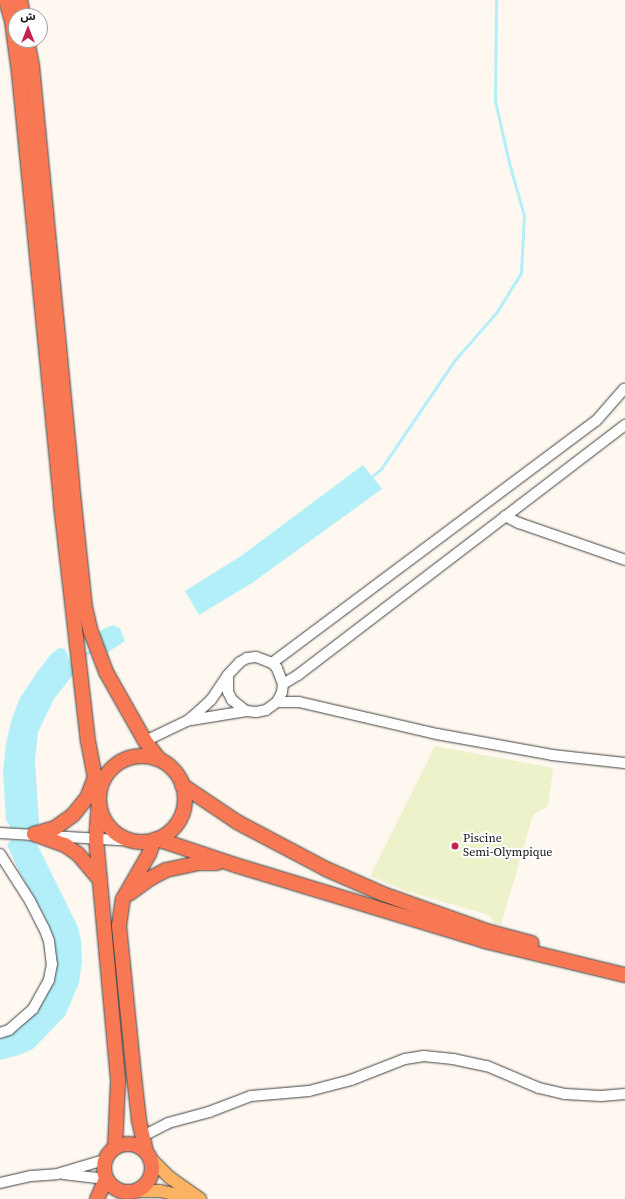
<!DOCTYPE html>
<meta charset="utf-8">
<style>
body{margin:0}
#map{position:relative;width:625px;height:1199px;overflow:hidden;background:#fff8f0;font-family:"Source Serif 4","Noto Sans Arabic",serif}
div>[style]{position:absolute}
.pitch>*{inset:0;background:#edf2ca}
.water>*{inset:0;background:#b3eff8}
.stream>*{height:2.5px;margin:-1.25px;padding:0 1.25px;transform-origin:1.25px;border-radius:1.25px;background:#b3eff8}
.roads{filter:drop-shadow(0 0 1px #414141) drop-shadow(0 0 1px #414141)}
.minor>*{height:10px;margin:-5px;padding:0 5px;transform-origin:5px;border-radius:5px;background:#fff}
.major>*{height:12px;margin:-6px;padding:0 6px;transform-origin:6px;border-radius:6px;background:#fcb263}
.highway>*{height:14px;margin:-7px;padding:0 7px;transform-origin:7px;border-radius:7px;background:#f87854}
.highway>.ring{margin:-7px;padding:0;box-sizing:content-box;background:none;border:14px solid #f87854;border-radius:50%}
.dots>*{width:11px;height:11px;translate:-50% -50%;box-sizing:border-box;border:2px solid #fff;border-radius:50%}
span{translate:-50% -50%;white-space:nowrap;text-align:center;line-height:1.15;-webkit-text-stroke:4px #fff;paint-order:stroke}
.poi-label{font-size:12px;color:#0e0e0e}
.left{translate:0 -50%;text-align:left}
.north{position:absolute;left:8px;top:8px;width:40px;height:40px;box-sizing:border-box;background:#fff;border:1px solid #9f9f9f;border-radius:50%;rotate:0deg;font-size:11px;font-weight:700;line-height:16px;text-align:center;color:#0e0e0e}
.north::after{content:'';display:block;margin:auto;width:14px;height:18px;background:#c32250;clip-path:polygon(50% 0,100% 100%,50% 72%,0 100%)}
</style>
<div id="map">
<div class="pitch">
<div style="clip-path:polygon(435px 746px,553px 768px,548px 806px,533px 815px,501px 925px,494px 923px,489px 915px,406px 891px,370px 876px)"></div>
</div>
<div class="water">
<div style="clip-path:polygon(363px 465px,382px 489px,252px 583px,199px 615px,185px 591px,241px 556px)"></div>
<div style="clip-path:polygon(113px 625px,120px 628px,125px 641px,107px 653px,99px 634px,101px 630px)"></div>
<div style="clip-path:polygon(59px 648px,65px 649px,74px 670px,72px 676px,54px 699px,38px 732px,35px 761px,39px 823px,34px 829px,11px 828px,6px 820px,3px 772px,6px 744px,12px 718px,20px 698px,36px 674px,51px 654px)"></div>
<div style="clip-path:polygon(11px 840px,33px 841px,38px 846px,78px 927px,81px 940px,82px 961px,79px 983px,65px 1016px,33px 1049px,19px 1055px,0 1060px,0 1037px,9px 1035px,23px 1025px,38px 1008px,55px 952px,54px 938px,45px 917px,19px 871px,7px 845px)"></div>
</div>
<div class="stream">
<div style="left:370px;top:478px;width:14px;rotate:-39deg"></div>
<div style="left:381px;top:469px;width:130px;rotate:-55.9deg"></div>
<div style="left:454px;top:361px;width:64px;rotate:-48.8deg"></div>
<div style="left:496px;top:313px;width:47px;rotate:-58deg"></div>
<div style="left:521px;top:273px;width:57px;rotate:-87deg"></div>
<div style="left:524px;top:216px;width:55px;rotate:-105.8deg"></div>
<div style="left:509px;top:163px;width:64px;rotate:-102.7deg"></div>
<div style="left:495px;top:101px;width:101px;rotate:-89.4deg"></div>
<div style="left:83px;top:655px;width:11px;rotate:-27deg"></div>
</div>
<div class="roads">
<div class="minor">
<div style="left:505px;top:516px;width:16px;rotate:27deg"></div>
<div style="left:519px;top:523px;width:112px;rotate:19.2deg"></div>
<div style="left:272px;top:663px;width:404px;rotate:-36.8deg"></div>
<div style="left:596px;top:421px;width:43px;rotate:-48.8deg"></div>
<div style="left:283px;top:684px;width:17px;rotate:-31deg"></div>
<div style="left:298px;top:675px;width:412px;rotate:-37.4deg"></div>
<div style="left:277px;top:702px;width:11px;rotate:-63deg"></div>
<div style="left:282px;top:692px;width:8px;rotate:-83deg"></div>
<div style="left:283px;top:684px;width:17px;rotate:-111deg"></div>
<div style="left:277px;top:668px;width:7px;rotate:-135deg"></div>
<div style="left:272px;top:663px;width:17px;rotate:-159deg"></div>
<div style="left:256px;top:657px;width:9px;rotate:174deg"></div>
<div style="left:247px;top:658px;width:8px;rotate:150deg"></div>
<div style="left:240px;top:662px;width:18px;rotate:133deg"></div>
<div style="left:228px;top:675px;width:17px;rotate:90deg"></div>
<div style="left:228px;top:692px;width:9px;rotate:63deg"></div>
<div style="left:232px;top:700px;width:18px;rotate:38deg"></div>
<div style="left:246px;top:711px;width:10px;rotate:6deg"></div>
<div style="left:256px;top:712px;width:10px;rotate:-11deg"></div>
<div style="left:266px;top:710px;width:14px;rotate:-36deg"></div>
<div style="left:277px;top:702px;width:22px"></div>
<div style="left:299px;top:702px;width:142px;rotate:13.1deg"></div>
<div style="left:437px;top:734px;width:117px;rotate:10.3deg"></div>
<div style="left:552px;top:755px;width:73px;rotate:6.3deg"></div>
<div style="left:191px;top:720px;width:56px;rotate:-9.3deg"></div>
<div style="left:145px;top:741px;width:47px;rotate:-25.5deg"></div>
<div style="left:187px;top:721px;width:16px;rotate:-40deg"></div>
<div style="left:199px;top:711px;width:16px;rotate:-43deg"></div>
<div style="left:211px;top:700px;width:30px;rotate:-56deg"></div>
<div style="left:0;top:833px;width:135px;rotate:3.4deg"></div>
<div style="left:0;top:854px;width:56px;rotate:57.4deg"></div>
<div style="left:30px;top:901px;width:30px;rotate:63deg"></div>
<div style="left:44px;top:928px;width:14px;rotate:69deg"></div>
<div style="left:49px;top:941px;width:23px;rotate:83deg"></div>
<div style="left:52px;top:964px;width:16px;rotate:101deg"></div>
<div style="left:49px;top:980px;width:33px;rotate:119deg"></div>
<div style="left:33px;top:1009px;width:32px;rotate:139deg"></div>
<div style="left:9px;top:1030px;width:9px;rotate:162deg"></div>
<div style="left:143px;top:1136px;width:28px;rotate:-27deg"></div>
<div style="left:168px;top:1123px;width:42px;rotate:-15deg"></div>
<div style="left:209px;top:1112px;width:45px;rotate:-20.9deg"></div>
<div style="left:251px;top:1096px;width:58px;rotate:-4.9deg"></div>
<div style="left:309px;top:1091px;width:43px;rotate:-14.7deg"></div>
<div style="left:351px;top:1080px;width:58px;rotate:-21.3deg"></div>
<div style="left:405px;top:1059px;width:19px;rotate:-9deg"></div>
<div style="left:424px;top:1056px;width:29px;rotate:6deg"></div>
<div style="left:453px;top:1059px;width:35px;rotate:12deg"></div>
<div style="left:487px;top:1066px;width:56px;rotate:22.9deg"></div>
<div style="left:539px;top:1088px;width:27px;rotate:13deg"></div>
<div style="left:565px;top:1094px;width:36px;rotate:3deg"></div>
<div style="left:601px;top:1096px;width:24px;rotate:-5deg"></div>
<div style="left:63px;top:1174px;width:43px;rotate:6.6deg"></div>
<div style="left:0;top:1183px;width:32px;rotate:-13deg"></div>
<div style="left:31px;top:1176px;width:26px;rotate:-4deg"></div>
<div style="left:57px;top:1174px;width:49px;rotate:-16.6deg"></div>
</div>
<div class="major">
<div style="left:150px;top:1158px;width:27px;rotate:45deg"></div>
<div style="left:169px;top:1177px;width:38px;rotate:35deg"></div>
<div style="left:136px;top:1191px;width:24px"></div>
<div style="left:160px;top:1191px;width:34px;rotate:12deg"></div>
</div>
<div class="highway">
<div style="left:6px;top:0;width:22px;rotate:74deg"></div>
<div style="left:12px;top:21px;width:52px;rotate:82.3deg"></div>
<div style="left:19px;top:73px;width:434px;rotate:84.4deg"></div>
<div style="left:61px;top:505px;width:238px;rotate:83.5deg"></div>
<div style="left:88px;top:741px;width:59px;rotate:79.3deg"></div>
<div style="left:99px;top:799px;width:39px;rotate:94deg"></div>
<div style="left:96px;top:838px;width:245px;rotate:84.8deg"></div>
<div style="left:118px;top:1082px;width:65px;rotate:92.6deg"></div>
<div style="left:20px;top:0;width:16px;rotate:79deg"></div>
<div style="left:27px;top:40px;width:26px;rotate:79deg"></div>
<div style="left:32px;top:66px;width:420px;rotate:84.5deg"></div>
<div style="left:72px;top:484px;width:124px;rotate:84deg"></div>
<div style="left:85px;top:607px;width:26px;rotate:77deg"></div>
<div style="left:91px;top:632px;width:43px;rotate:69.4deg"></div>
<div style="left:106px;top:672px;width:79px;rotate:60.5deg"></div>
<div style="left:145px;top:741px;width:23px;rotate:52deg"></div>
<div class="ring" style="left:99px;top:756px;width:72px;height:72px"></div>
<div style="left:182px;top:785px;width:66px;rotate:33.9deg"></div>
<div style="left:237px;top:822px;width:101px;rotate:27.8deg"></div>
<div style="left:326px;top:869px;width:62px;rotate:23.7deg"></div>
<div style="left:383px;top:894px;width:114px;rotate:19.6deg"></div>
<div style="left:490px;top:932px;width:43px;rotate:14.7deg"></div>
<div style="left:34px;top:834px;width:22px;rotate:-16deg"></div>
<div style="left:55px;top:828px;width:22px;rotate:-36deg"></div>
<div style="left:73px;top:815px;width:22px;rotate:-51deg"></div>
<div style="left:87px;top:798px;width:22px;rotate:-69deg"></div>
<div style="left:34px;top:834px;width:33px;rotate:20deg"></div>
<div style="left:65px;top:845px;width:16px;rotate:35deg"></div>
<div style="left:78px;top:854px;width:34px;rotate:50deg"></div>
<div style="left:157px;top:839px;width:82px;rotate:18.4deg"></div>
<div style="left:235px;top:865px;width:261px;rotate:16.9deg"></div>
<div style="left:485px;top:941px;width:144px;rotate:13.7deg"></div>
<div style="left:130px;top:893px;width:26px;rotate:-36deg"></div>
<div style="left:151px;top:878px;width:17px;rotate:-28deg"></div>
<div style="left:166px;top:870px;width:35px;rotate:-12deg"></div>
<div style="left:200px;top:863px;width:17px"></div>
<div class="ring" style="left:104px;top:1144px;width:34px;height:34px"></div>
<div style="left:146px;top:1151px;width:32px;rotate:-103deg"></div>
<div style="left:139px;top:1120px;width:44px;rotate:-96.5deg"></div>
<div style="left:134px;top:1076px;width:151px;rotate:-95.7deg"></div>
<div style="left:119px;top:926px;width:27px;rotate:-82deg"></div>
<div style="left:123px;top:899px;width:52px;rotate:-60deg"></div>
<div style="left:149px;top:854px;width:15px;rotate:-70deg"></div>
<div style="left:97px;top:1199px;width:22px;rotate:-66deg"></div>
</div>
</div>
<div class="dots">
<div style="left:455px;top:846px;background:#c32250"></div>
</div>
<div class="poi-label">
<span class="left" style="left:463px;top:846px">Piscine<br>Semi-Olympique</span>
</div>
<div class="north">ش</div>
</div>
